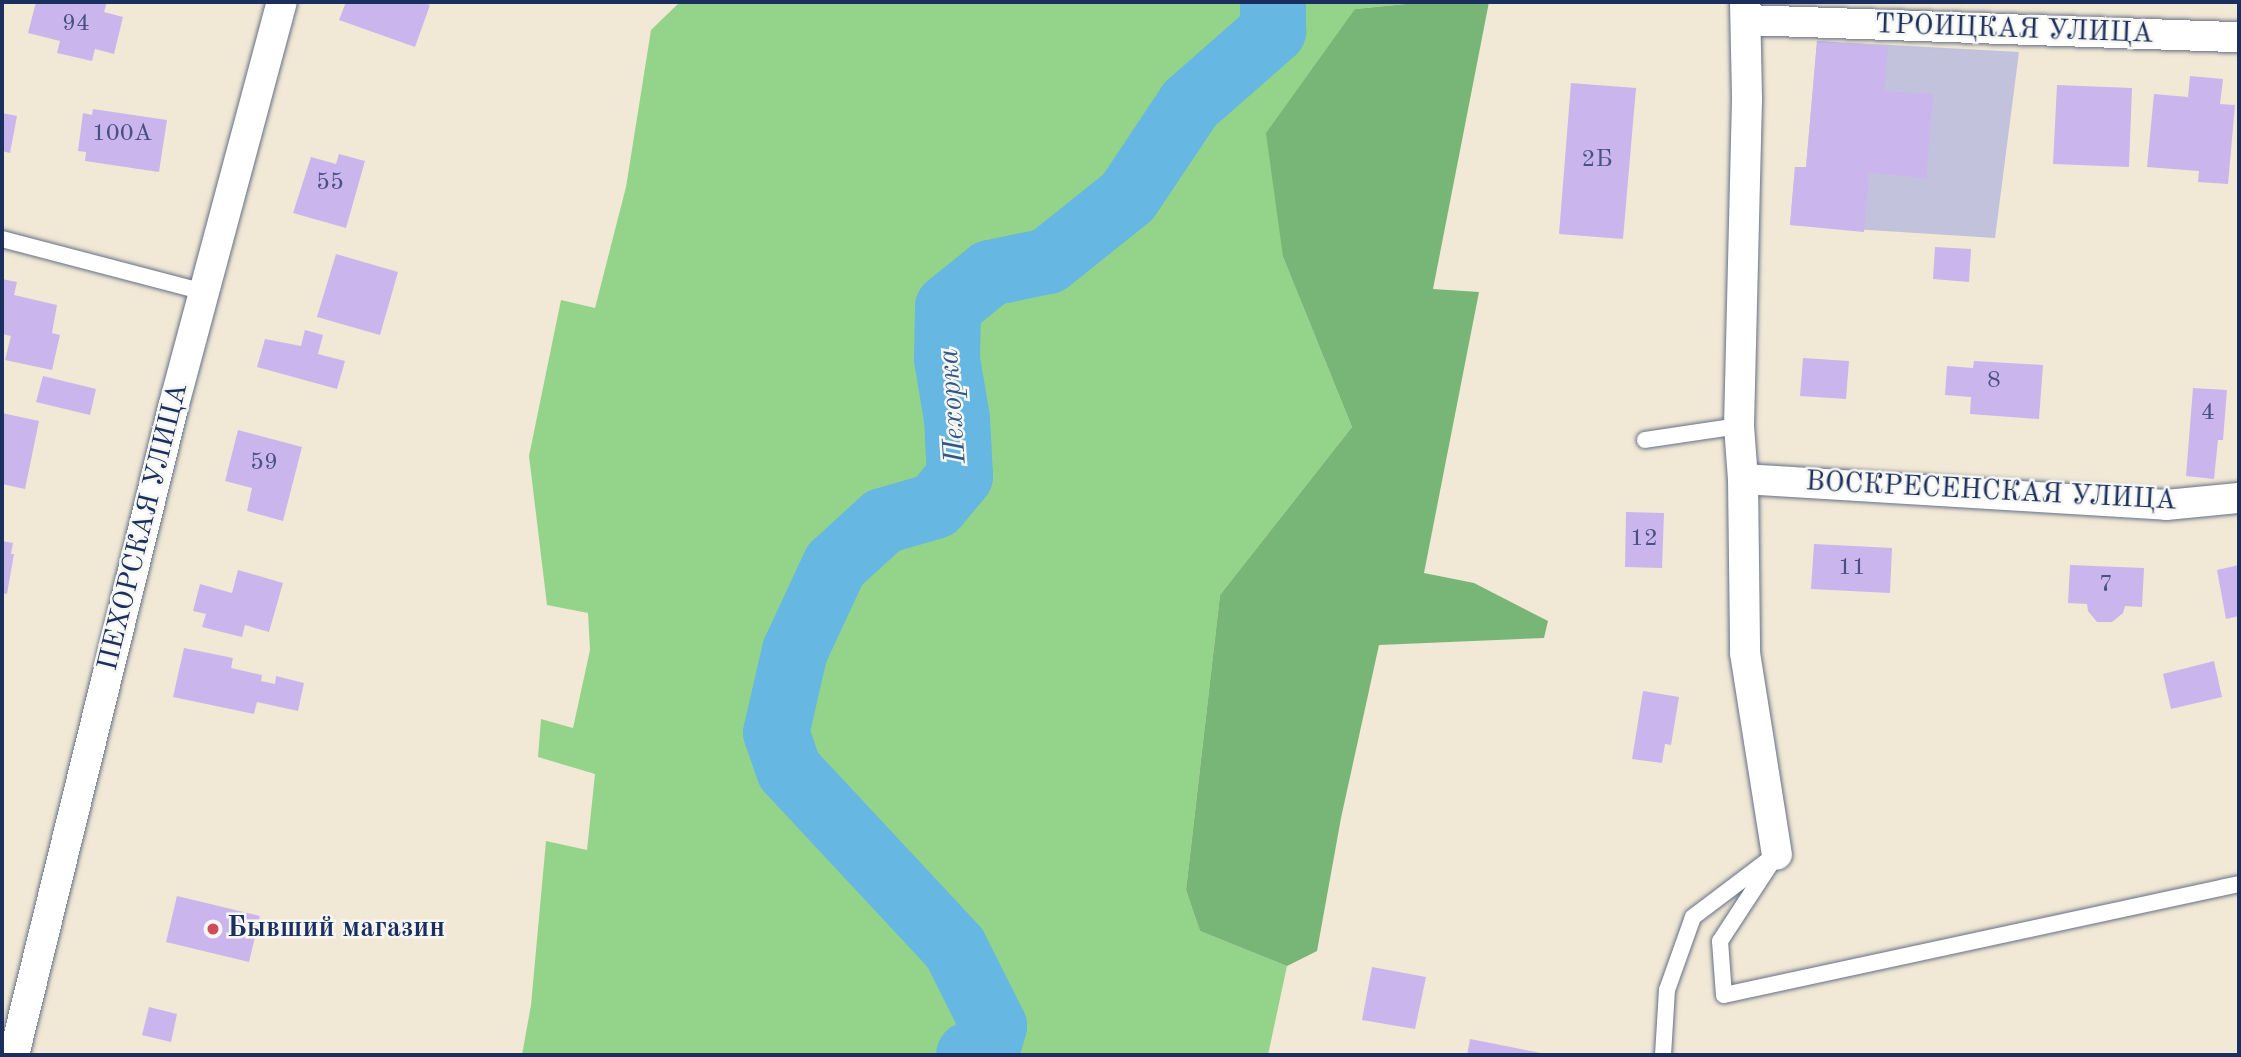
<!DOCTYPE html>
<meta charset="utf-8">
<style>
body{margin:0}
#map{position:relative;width:2241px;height:1057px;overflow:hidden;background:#f1e9d5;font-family:"Old Standard TT",serif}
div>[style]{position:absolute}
.industrial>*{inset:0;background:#c2c2dc}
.green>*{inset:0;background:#94d48a}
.forest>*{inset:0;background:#77b676}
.river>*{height:66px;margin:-33px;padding:0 33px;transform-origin:33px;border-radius:33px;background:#66b7e1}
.building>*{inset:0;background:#cab6ec}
.roads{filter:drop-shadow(0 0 2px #667088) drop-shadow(0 0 2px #667088)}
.lane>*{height:16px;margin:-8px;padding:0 8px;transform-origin:8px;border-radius:8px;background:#fff}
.street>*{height:30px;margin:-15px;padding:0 15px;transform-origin:15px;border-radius:15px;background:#fff}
.dots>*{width:19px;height:19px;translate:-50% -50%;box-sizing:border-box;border:4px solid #f6f6f2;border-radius:50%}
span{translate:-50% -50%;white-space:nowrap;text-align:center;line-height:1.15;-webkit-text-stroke:5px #f6f6f2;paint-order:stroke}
.number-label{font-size:24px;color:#475182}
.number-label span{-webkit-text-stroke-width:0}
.street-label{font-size:28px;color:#1b2f5e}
.poi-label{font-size:28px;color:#1b2f5e;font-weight:700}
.left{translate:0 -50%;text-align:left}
.water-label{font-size:30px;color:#325885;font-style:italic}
.frame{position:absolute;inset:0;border:4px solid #1b2f5e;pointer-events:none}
</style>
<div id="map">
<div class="industrial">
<div style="clip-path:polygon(1817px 41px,2019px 52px,1995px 238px,1790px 225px,1795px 167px,1806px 167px)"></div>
</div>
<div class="green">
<div style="clip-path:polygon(680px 2px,1426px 2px,1355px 9px,1283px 257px,1352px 427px,1220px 595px,1186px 890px,1200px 931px,1287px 966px,1268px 1055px,522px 1055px,531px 1005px,546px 841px,587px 850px,595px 774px,538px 757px,541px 719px,573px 728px,590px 650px,588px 613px,547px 605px,529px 456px,561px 300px,595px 308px,626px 187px,651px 30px)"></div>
</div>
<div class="forest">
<div style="clip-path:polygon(1426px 2px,1489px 2px,1433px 289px,1479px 292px,1424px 573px,1474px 583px,1548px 621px,1544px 638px,1379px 645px,1341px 818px,1317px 951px,1287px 966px,1200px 931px,1186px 890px,1220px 595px,1352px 427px,1283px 257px,1266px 133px,1355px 9px)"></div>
</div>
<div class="river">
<div style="left:969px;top:1055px;width:21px;rotate:-23deg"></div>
<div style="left:988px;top:1047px;width:22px;rotate:-74deg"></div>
<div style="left:994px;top:1026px;width:87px;rotate:-116.6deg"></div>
<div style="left:955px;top:948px;width:243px;rotate:-133deg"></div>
<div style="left:789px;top:770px;width:39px;rotate:-109deg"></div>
<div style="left:776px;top:733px;width:84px;rotate:-77deg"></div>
<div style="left:795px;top:651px;width:95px;rotate:-65.1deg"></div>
<div style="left:835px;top:565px;width:65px;rotate:-42.5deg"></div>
<div style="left:883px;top:521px;width:54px;rotate:-16.1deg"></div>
<div style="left:935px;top:506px;width:39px;rotate:-50deg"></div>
<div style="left:960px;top:476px;width:57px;rotate:-93deg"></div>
<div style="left:957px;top:419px;width:61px;rotate:-99.5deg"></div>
<div style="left:947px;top:359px;width:52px;rotate:-88.9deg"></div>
<div style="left:948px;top:307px;width:54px;rotate:-39deg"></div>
<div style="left:990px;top:273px;width:59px;rotate:-11.7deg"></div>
<div style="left:1048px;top:261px;width:102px;rotate:-38.7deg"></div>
<div style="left:1128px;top:197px;width:112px;rotate:-56.3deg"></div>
<div style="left:1190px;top:104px;width:111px;rotate:-41.3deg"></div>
<div style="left:1273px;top:31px;width:29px;rotate:-90deg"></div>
</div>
<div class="building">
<div style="clip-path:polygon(36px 2px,107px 2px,104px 12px,123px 17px,114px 54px,95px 49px,92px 61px,57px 53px,60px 41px,28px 33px)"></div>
<div style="clip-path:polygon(346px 2px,421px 2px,430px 5px,415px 47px,339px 20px)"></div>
<div style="clip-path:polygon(1817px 41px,1888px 47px,1884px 91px,1933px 94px,1926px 178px,1869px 173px,1864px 232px,1790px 225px,1795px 167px,1806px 168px)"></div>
<div style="clip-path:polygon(2190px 76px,2223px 79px,2220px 104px,2235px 105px,2228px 184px,2198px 182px,2199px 171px,2147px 167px,2154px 94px,2188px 97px)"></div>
<div style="clip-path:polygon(1571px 83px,1636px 88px,1623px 239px,1559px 234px)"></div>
<div style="clip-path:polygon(2057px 85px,2132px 88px,2129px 167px,2053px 164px)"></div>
<div style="clip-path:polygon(93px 109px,167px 120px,159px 172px,85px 161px,86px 152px,78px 151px,83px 113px,92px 115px)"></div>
<div style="clip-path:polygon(2px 113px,17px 116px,10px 153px,2px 151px)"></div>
<div style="clip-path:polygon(339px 154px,365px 161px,346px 228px,293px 213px,311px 157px,336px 164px)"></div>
<div style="clip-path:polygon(1935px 247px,1971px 249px,1969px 282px,1933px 279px)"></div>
<div style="clip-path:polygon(336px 254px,398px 272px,380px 335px,317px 317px)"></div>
<div style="clip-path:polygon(2px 279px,17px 282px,14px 295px,57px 305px,52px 333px,60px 335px,52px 370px,5px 360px,11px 336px,2px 334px)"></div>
<div style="clip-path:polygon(305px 330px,323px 335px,318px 354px,345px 361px,337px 389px,257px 367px,265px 339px,301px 346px)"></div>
<div style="clip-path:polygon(1803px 358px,1849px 361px,1846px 399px,1800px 396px)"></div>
<div style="clip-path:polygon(1974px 361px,2043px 365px,2039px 419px,1970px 414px,1971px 397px,1945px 395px,1947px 366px,1973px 368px)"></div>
<div style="clip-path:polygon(43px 376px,96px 389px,90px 415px,36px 402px)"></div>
<div style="clip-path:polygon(2193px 388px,2227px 390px,2223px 440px,2218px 440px,2214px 479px,2186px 476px)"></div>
<div style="clip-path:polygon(2px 413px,39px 421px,25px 489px,2px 484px)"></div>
<div style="clip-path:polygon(238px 430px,302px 447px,283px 521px,247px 511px,252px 488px,225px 481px)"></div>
<div style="clip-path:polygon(1626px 512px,1664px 513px,1662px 568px,1625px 567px)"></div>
<div style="clip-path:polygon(2px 541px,13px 543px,11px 554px,14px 554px,7px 594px,2px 593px)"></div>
<div style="clip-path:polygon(1814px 544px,1892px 548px,1890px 593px,1811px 589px)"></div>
<div style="clip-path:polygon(2070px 565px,2144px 568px,2142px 607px,2125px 606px,2123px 613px,2112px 622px,2097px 622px,2088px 611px,2087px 604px,2068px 603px)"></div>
<div style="clip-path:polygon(2239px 565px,2239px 616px,2226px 619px,2217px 570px)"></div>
<div style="clip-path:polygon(238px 570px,283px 583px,269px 632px,245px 625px,242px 637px,202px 627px,206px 614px,193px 611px,200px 584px,232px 593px)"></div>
<div style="clip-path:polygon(184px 648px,233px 658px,231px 668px,262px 675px,261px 681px,275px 684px,276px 676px,304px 683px,298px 711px,257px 702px,254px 714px,173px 697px)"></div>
<div style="clip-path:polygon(2214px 661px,2222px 697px,2171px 709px,2163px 674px)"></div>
<div style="clip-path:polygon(1643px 691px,1679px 697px,1671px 745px,1665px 744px,1662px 763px,1632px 759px)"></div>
<div style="clip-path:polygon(177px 896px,260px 916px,249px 962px,166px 942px)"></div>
<div style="clip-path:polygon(1372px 967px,1426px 977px,1415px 1029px,1362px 1020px)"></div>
<div style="clip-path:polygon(149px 1007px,177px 1014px,171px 1042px,142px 1035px)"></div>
<div style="clip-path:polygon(1470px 1039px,1541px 1053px,1540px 1055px,1467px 1055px)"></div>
</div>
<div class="roads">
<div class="lane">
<div style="left:2px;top:239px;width:209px;rotate:14.7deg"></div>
<div style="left:1645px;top:440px;width:95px;rotate:-8.5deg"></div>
<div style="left:1777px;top:854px;width:104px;rotate:123.2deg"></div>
<div style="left:1720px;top:941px;width:54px;rotate:85.8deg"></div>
<div style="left:1724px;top:995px;width:527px;rotate:-12.16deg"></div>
<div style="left:1663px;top:1055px;width:65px;rotate:-86.5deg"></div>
<div style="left:1667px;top:990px;width:77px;rotate:-70.4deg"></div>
<div style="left:1693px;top:917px;width:93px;rotate:-37.1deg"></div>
</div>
<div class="street">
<div style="left:1745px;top:2px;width:97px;rotate:88.8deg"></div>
<div style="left:1747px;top:99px;width:327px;rotate:91.4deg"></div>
<div style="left:1739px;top:426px;width:53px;rotate:85.7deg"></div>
<div style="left:1743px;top:479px;width:174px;rotate:89.3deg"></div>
<div style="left:1745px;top:653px;width:204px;rotate:81deg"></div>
<div style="left:1746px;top:20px;width:493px;rotate:2deg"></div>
<div style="left:1743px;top:479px;width:424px;rotate:3.5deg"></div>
<div style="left:2166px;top:505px;width:73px;rotate:-5.5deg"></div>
<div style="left:14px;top:1055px;width:666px;rotate:-76.19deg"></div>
<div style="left:173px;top:408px;width:420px;rotate:-75deg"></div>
</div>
</div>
<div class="dots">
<div style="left:213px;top:929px;background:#d1495b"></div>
</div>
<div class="number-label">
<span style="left:76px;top:25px">94</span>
<span style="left:122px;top:135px">100А</span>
<span style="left:1597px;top:161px">2Б</span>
<span style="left:330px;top:184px">55</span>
<span style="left:1994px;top:382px">8</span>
<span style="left:2208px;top:414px">4</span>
<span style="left:264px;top:464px">59</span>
<span style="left:1644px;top:540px">12</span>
<span style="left:1852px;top:569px">11</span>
<span style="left:2106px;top:586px">7</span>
</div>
<div class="street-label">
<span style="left:2014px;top:30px;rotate:2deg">ТРОИЦКАЯ УЛИЦА</span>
<span style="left:1991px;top:492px;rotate:3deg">ВОСКРЕСЕНСКАЯ УЛИЦА</span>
<span style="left:144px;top:527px;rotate:-76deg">ПЕХОРСКАЯ УЛИЦА</span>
</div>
<div class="poi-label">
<span class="left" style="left:227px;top:929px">Бывший магазин</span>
</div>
<div class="water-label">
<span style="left:953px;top:406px;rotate:-94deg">Пехорка</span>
</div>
<div class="frame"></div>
</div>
